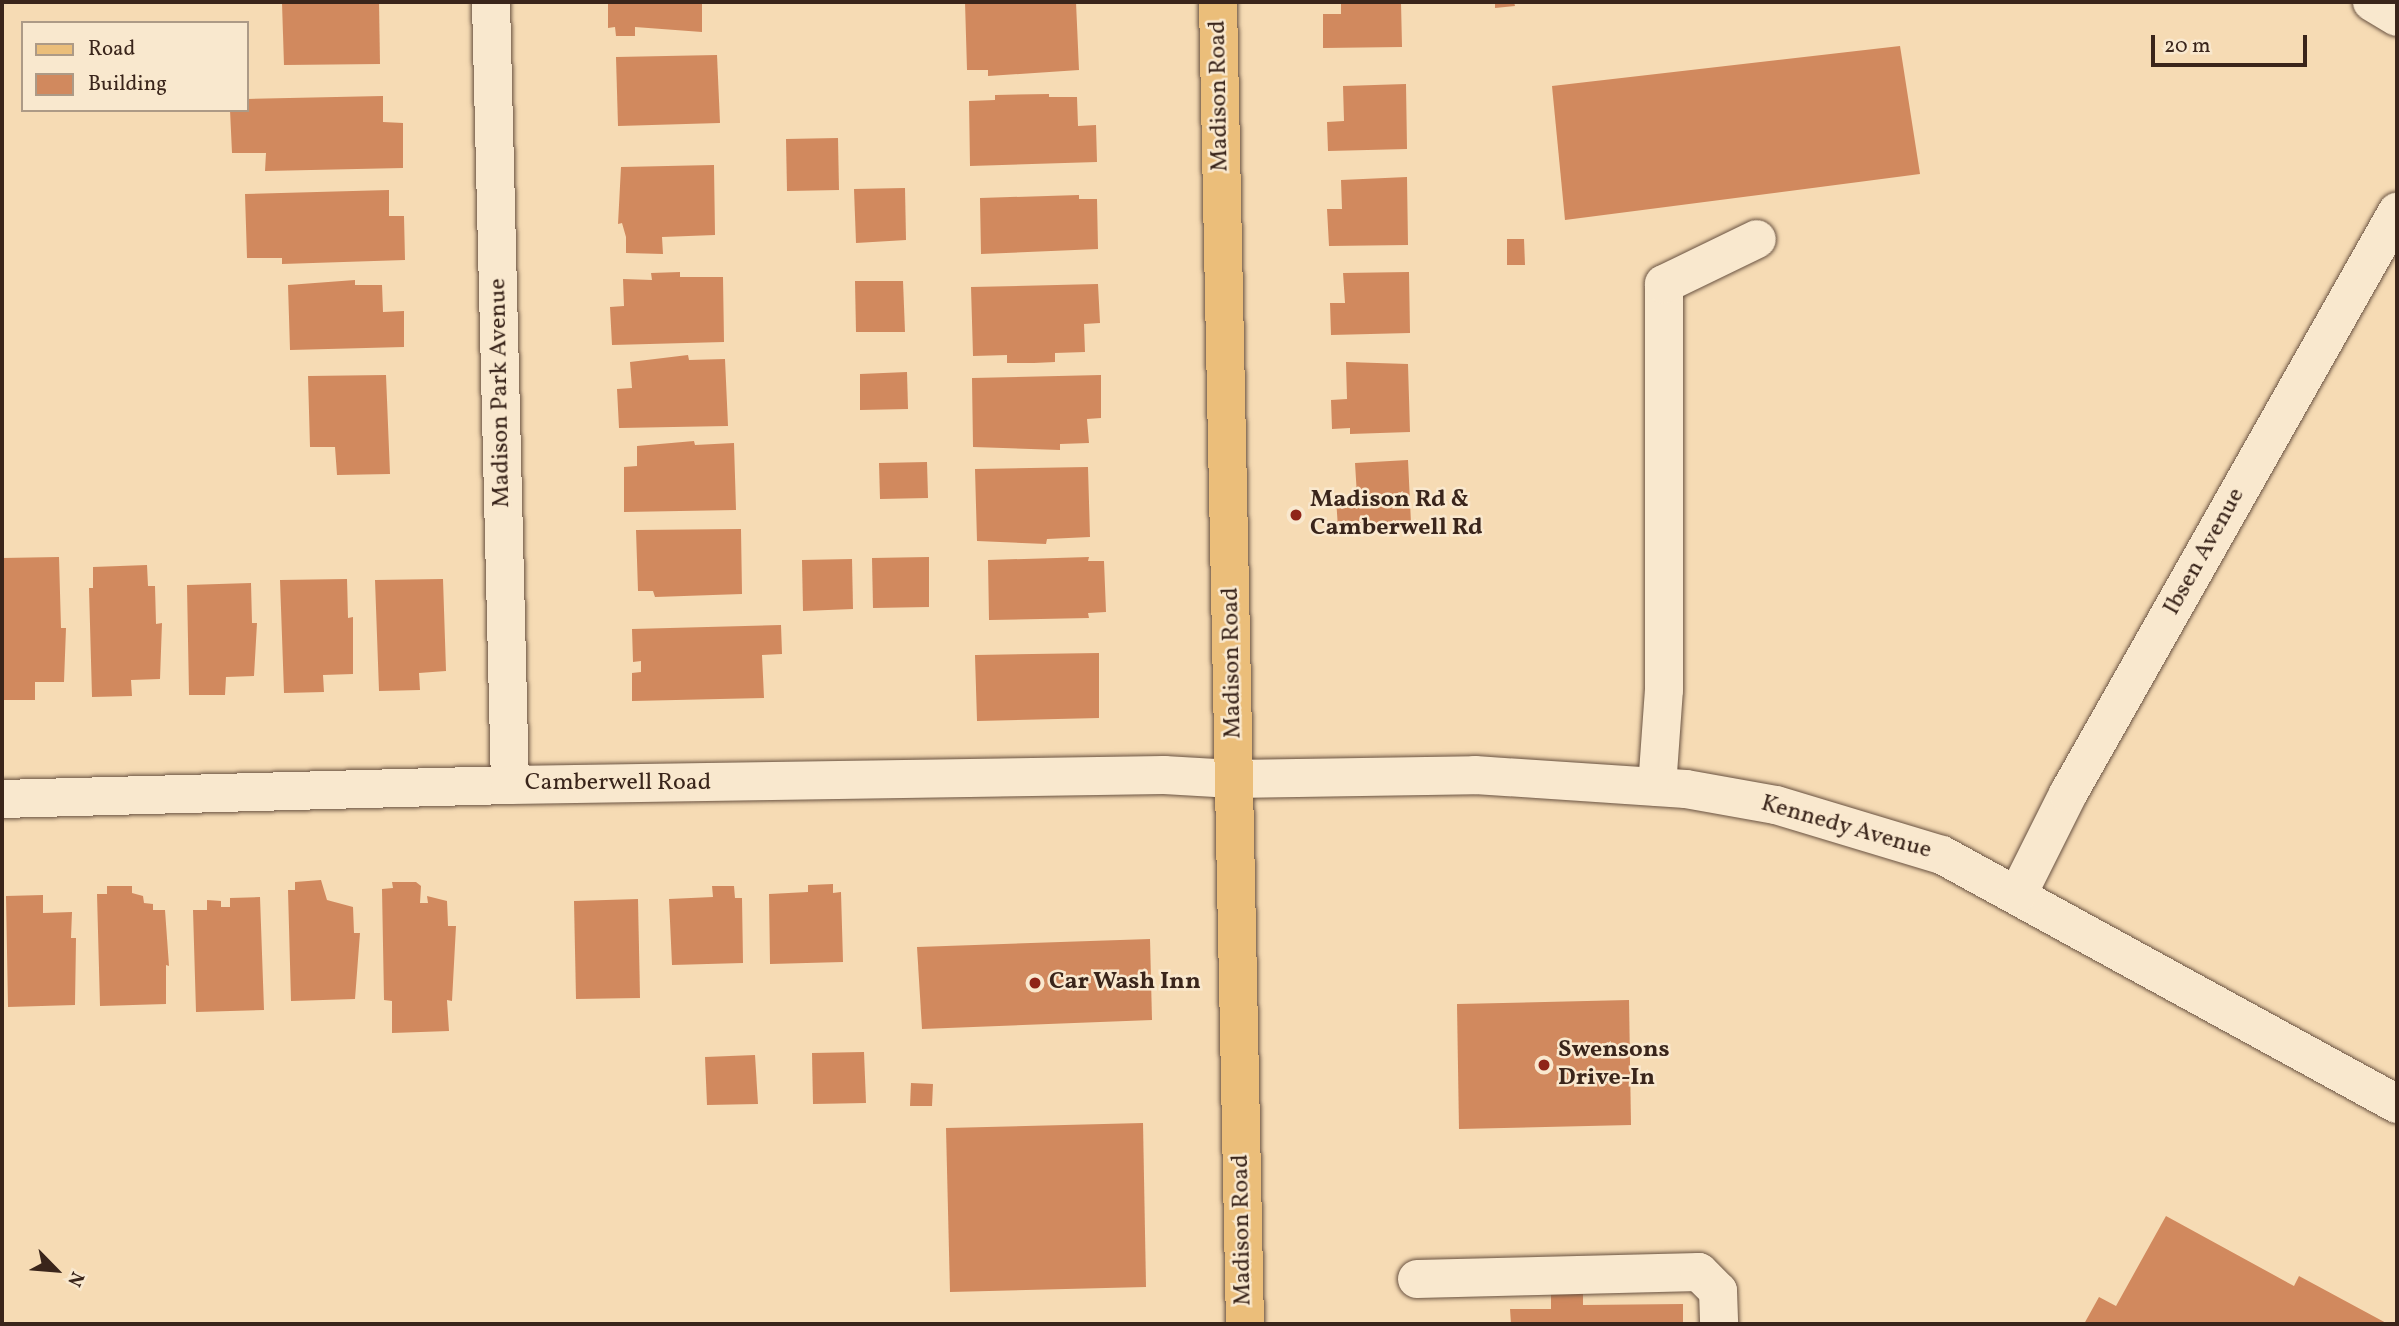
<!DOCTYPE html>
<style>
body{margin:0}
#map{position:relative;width:2399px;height:1326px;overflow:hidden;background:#f6dbb4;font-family:Vollkorn,serif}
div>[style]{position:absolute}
.building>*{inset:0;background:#d1895e}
.roads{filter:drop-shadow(0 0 2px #695241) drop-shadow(0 0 2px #695241)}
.minor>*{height:38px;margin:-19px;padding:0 19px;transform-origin:19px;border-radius:19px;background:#f9e8ce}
.major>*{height:38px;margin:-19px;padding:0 19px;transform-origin:19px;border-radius:19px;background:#ebbe7a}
.dots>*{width:19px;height:19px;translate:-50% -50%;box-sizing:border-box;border:4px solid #f9e8ce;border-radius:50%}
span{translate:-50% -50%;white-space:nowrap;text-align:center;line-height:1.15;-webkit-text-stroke:5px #f9e8ce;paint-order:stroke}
.street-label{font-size:24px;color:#3a251b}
.poi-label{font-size:24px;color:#3a251b;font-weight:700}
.left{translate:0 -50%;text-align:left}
.frame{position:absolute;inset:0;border:4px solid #3a251b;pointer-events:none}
.legend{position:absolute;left:21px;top:21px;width:228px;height:91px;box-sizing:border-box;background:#f9e8ce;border:2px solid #ad9a86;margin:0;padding:9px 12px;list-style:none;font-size:21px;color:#3a251b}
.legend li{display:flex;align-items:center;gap:14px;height:35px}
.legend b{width:35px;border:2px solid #ad9a86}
.north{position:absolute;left:21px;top:1235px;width:70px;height:70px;-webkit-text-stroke:5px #f9e8ce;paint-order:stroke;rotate:115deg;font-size:19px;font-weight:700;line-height:28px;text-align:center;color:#3a251b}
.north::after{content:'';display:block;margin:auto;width:24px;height:32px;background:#3a251b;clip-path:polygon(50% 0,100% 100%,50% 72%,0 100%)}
.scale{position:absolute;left:2151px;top:35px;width:156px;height:32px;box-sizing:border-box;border:4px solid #3a251b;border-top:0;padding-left:9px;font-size:21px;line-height:24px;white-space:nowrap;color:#3a251b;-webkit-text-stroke:5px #f9e8ce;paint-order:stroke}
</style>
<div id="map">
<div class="building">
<div style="clip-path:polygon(379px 2px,380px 64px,284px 65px,282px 3px)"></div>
<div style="clip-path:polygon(608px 2px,702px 2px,702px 32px,635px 27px,635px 36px,616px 36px,615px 27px,608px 28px)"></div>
<div style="clip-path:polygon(965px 2px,1076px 2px,1079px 70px,988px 76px,988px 70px,967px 70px)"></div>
<div style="clip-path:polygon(1341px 2px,1401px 2px,1402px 47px,1323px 48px,1323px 14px,1341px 14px)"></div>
<div style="clip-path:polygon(1495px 2px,1514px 2px,1515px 6px,1495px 8px)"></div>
<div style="clip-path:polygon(1900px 46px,1920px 174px,1565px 220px,1552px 86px)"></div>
<div style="clip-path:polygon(717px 55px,720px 123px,618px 126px,616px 57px)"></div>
<div style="clip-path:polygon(1406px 84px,1407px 149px,1328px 151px,1327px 122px,1344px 121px,1343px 86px)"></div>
<div style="clip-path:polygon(1049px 94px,1049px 97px,1077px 97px,1078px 126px,1096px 125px,1097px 162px,970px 166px,969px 101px,995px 100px,995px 95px)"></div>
<div style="clip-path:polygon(383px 96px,383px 122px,403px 123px,403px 168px,265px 171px,266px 153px,232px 153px,230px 110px,247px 110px,247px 99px)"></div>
<div style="clip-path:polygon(838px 138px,839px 190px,787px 191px,786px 139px)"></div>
<div style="clip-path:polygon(714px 165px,715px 235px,662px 237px,663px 254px,626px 253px,626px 237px,622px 223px,618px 224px,621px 167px)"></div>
<div style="clip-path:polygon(1407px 177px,1408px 245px,1329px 246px,1327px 209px,1342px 209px,1341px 180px)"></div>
<div style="clip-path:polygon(905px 188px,906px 240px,856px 243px,854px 189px)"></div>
<div style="clip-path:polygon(389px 190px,389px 216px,404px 216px,405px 260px,282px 264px,282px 258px,247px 258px,245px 194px)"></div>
<div style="clip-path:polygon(1079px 195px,1079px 199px,1097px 199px,1098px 249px,981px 254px,980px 198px)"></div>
<div style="clip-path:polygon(1507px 239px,1524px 239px,1525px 265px,1507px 265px)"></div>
<div style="clip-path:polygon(680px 272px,680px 277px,723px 277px,724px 342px,612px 345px,610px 307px,624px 306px,623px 279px,652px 280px,651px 273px)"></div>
<div style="clip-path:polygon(1409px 272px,1410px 333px,1331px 335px,1330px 303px,1345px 303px,1343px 273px)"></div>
<div style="clip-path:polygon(355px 280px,355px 285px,382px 285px,383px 312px,404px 311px,404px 347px,290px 350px,288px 285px)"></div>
<div style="clip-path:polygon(855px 281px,903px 281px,905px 332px,856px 332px)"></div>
<div style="clip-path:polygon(1098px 284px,1100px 323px,1084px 324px,1085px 352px,1055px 353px,1055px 362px,1034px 363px,1007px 363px,1007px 355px,973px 356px,971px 287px)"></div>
<div style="clip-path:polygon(688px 355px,689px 360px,725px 359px,728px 426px,619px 428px,617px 389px,632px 388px,630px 362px)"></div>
<div style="clip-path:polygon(1346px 362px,1408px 364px,1410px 432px,1350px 434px,1350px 428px,1332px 429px,1331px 400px,1347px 399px)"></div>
<div style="clip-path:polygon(907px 372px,908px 409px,860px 410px,860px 374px)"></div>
<div style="clip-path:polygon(386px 375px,390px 474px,337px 475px,335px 447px,310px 447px,308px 376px)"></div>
<div style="clip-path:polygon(1101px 375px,1101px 418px,1087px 419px,1089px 443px,1060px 444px,1060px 450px,973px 447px,972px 378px)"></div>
<div style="clip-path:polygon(694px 441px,695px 445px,734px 443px,736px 510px,624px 512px,624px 467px,637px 466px,637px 446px)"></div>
<div style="clip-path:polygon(1408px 460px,1411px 523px,1338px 528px,1336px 498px,1357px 496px,1355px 463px)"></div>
<div style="clip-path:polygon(927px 462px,928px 498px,880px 499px,879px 463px)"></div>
<div style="clip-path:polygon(1088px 467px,1090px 537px,1047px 539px,1046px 544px,977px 541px,975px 469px)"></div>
<div style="clip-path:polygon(741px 529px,742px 594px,655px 597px,653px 591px,638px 591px,636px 530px)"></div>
<div style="clip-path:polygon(59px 557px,61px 628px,66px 628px,64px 682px,35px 682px,35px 700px,2px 700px,2px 558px)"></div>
<div style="clip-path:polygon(929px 557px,929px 607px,873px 608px,872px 558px)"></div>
<div style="clip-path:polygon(1089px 557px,1088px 561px,1104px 561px,1106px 612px,1088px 613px,1089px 618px,989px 620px,988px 560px)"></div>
<div style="clip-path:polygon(852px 559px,853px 609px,803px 611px,802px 560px)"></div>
<div style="clip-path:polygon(147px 565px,148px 586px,155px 586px,156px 624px,162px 623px,160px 679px,131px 680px,132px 696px,92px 697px,89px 588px,93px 588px,93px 567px)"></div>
<div style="clip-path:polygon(347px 579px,348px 618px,353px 617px,353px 674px,323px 675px,324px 692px,284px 693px,280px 580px)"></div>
<div style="clip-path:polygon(443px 579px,446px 671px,419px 673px,420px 690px,379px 691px,375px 580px)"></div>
<div style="clip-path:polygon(251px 583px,252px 623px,257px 623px,254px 676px,226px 677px,225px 695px,189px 695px,187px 585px)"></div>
<div style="clip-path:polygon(781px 625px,782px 654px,762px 655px,764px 698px,632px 701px,632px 673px,641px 672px,641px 661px,633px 662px,632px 629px)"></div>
<div style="clip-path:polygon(1099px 653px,1099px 718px,977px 721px,975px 655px)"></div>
<div style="clip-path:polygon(321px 880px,327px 900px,353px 907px,354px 933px,360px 933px,355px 999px,291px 1001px,288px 890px,295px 890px,295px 882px)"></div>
<div style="clip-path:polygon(392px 882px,416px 882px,421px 886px,420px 903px,428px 903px,427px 896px,447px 901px,448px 926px,456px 926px,452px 1001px,447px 1000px,449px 1031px,392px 1033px,392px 1001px,384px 1000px,382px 889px,393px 888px)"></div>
<div style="clip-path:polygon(833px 884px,833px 893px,841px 892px,843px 962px,770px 964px,769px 894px,808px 892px,808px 885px)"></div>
<div style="clip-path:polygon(107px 886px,132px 886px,132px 893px,143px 896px,144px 903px,153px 904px,153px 910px,165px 910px,169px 966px,166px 965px,166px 1004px,100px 1006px,97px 894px,107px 894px)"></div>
<div style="clip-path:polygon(712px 886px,734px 886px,735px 898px,742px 898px,743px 963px,672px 965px,669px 899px,713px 897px)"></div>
<div style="clip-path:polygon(43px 895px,43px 913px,72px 912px,71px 938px,76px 938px,75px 1005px,8px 1007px,6px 896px)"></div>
<div style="clip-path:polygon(260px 897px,264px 1010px,196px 1012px,193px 910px,207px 910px,207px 900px,221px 901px,221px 907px,230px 907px,230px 898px)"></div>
<div style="clip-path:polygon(638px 899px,640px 998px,576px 999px,574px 901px)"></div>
<div style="clip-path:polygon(1150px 939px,1152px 1020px,922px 1029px,917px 947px)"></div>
<div style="clip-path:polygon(1629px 1000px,1631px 1125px,1459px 1129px,1457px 1004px)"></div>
<div style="clip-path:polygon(864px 1052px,866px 1103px,813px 1104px,812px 1053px)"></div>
<div style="clip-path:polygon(755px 1055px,758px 1104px,707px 1105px,705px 1057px)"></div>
<div style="clip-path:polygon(911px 1083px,933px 1084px,932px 1106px,910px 1106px)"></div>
<div style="clip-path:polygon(1143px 1123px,1146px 1287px,950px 1292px,946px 1128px)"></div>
<div style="clip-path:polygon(2166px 1216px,2294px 1286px,2299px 1276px,2388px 1324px,2084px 1324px,2099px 1297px,2116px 1306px)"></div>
<div style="clip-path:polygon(1583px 1293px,1583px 1305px,1683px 1304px,1683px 1324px,1511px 1324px,1510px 1309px,1551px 1309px,1551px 1294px)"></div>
</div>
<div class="roads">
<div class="minor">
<div style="left:491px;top:2px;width:783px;rotate:88.61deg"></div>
<div style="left:2372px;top:2px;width:29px;rotate:31deg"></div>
<div style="left:1657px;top:787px;width:97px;rotate:-85.9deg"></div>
<div style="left:1664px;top:690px;width:406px;rotate:-90deg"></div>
<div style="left:1664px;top:284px;width:103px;rotate:-25.8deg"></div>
<div style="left:2px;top:799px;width:508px;rotate:-1.58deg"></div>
<div style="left:510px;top:785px;width:654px;rotate:-0.88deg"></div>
<div style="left:1164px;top:775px;width:69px;rotate:3.3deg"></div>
<div style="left:1233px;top:779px;width:242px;rotate:-0.9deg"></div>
<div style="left:1475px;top:775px;width:211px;rotate:3.8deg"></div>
<div style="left:1686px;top:789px;width:91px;rotate:10.1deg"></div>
<div style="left:1776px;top:805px;width:173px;rotate:16.8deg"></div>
<div style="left:1942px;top:855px;width:519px;rotate:28.69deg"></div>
<div style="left:2018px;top:894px;width:112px;rotate:-63.4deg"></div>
<div style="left:2068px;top:794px;width:669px;rotate:-60.52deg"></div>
<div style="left:1417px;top:1279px;width:282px;rotate:-1.4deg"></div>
<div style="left:1699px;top:1272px;width:27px;rotate:45deg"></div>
<div style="left:1718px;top:1291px;width:33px;rotate:88deg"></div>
</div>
<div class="major">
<div style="left:1218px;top:2px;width:1322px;rotate:88.83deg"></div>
</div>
</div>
<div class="dots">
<div style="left:1296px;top:515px;background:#8f2418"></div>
<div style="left:1035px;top:983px;background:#8f2418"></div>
<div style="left:1544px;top:1065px;background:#8f2418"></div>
</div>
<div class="street-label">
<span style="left:1220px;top:96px;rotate:-91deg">Madison Road</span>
<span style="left:501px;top:393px;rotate:-91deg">Madison Park Avenue</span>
<span style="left:2205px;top:552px;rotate:-61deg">Ibsen Avenue</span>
<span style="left:1233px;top:663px;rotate:-91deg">Madison Road</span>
<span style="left:618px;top:784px">Camberwell Road</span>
<span style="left:1846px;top:828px;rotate:16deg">Kennedy Avenue</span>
<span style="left:1243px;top:1230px;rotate:-91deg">Madison Road</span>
</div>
<div class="poi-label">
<span class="left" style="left:1310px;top:515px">Madison Rd &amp;<br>Camberwell Rd</span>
<span class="left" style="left:1049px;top:983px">Car Wash Inn</span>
<span class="left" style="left:1558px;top:1065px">Swensons<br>Drive-In</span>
</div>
<div class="frame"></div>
<ul class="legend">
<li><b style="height:9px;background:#ebbe7a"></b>Road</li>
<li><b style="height:19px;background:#d1895e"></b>Building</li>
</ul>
<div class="north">N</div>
<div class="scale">20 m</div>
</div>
